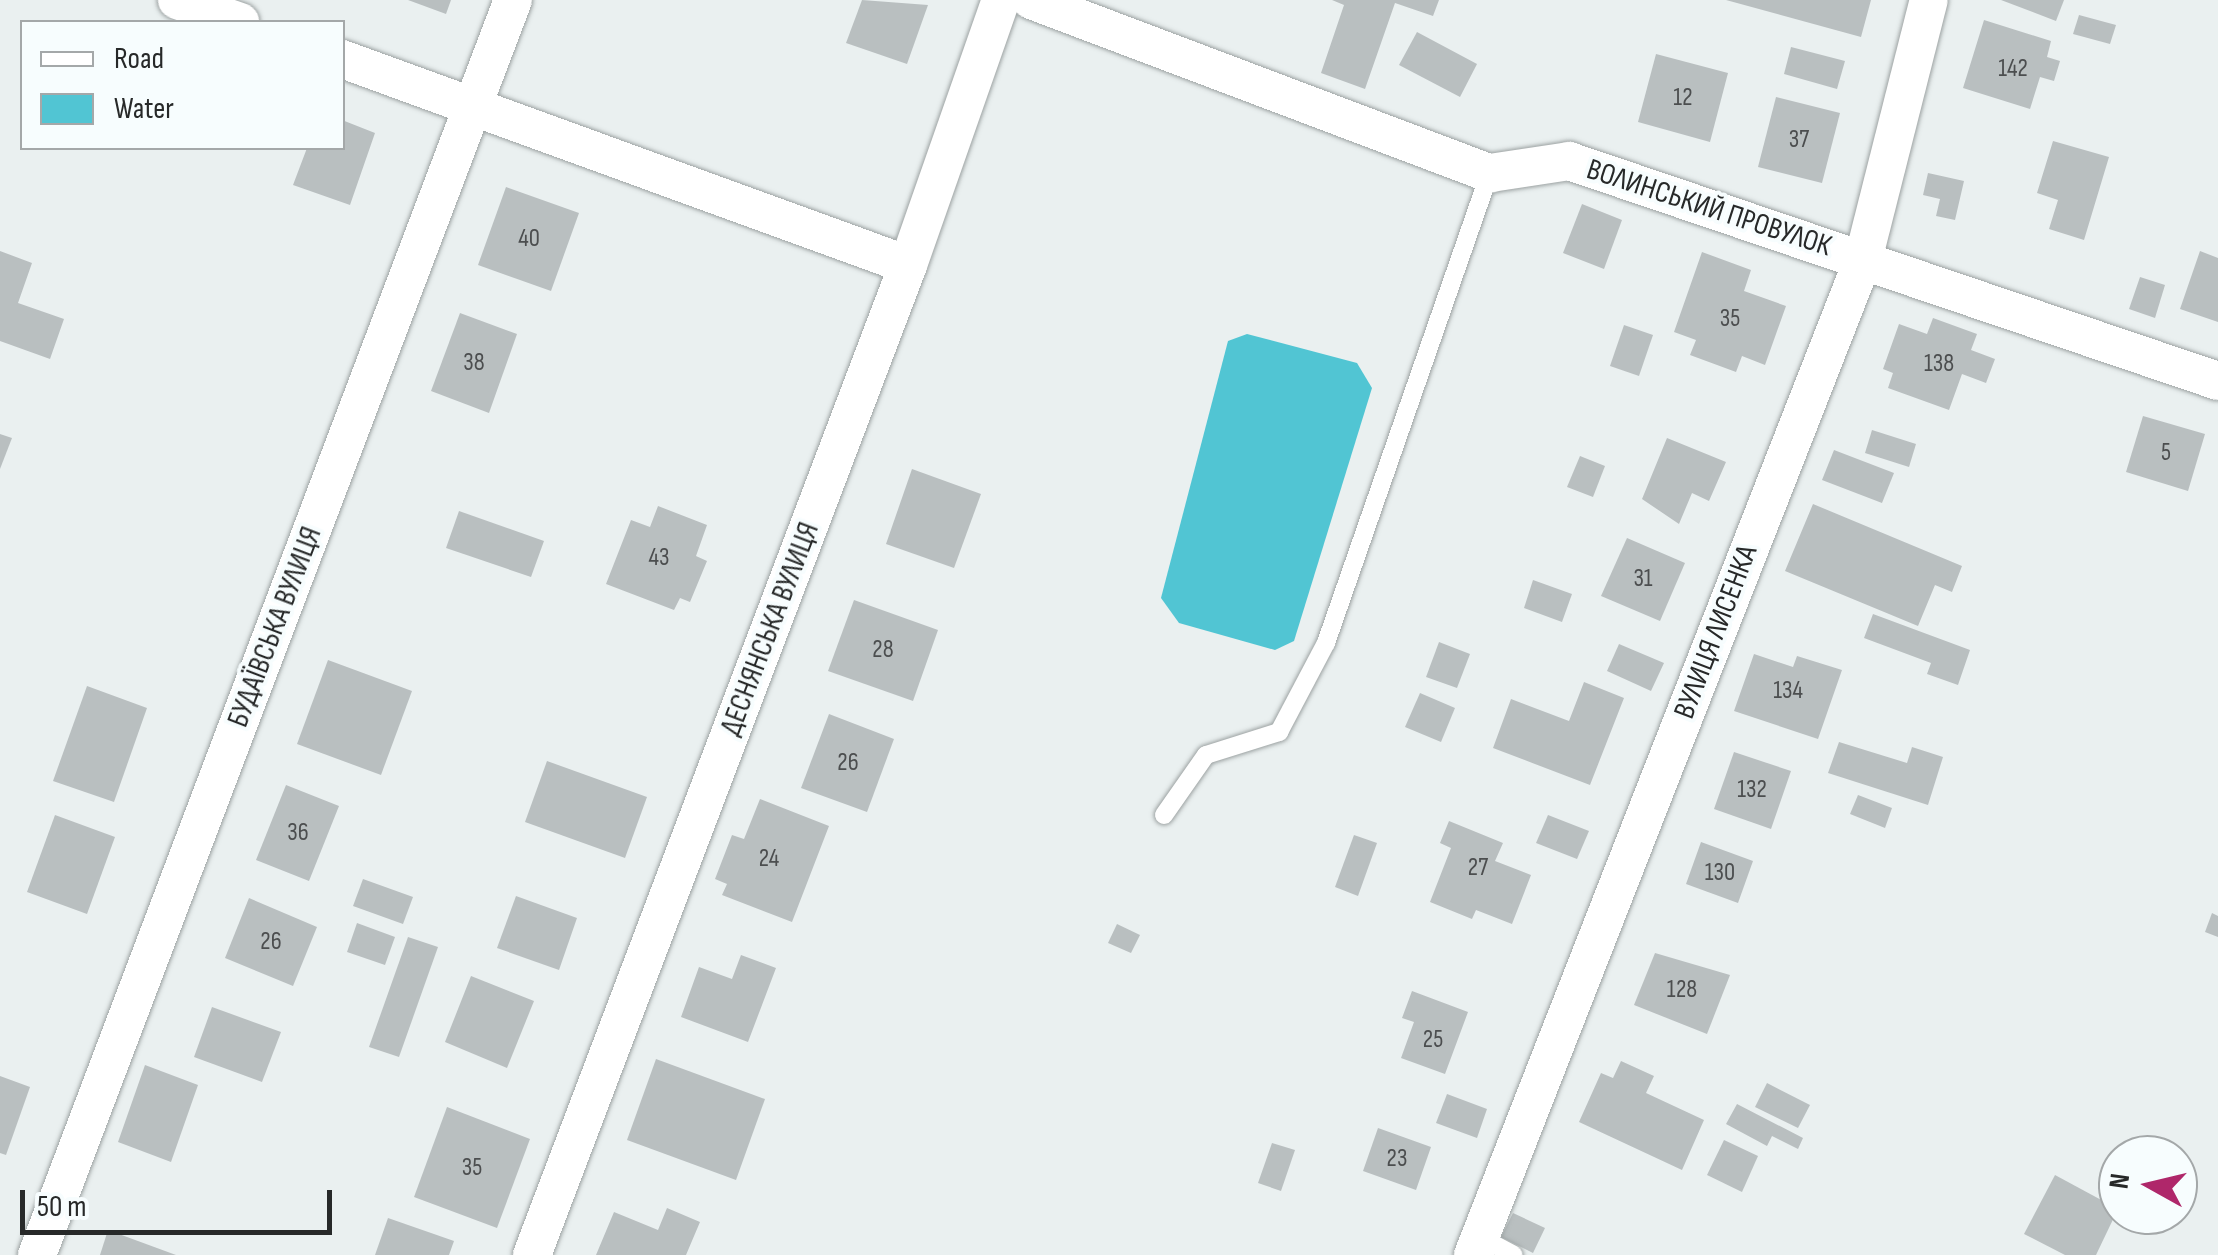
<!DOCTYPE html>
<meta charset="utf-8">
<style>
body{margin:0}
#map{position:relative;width:2218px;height:1255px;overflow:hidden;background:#eaf0f0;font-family:"Sofia Sans Condensed",sans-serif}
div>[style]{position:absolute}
.water>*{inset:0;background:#51c5d3}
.building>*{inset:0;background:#b9bfc0}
.roads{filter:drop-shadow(0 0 2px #9ca2a2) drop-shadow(0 0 2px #9ca2a2)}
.lane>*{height:18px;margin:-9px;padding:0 9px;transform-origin:9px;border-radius:9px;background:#fff}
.street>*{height:38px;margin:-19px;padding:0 19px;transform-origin:19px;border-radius:19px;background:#fff}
span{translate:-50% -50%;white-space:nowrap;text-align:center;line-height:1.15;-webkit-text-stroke:8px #f7fdfe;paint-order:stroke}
.number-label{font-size:25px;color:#4c4e4f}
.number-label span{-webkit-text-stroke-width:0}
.street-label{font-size:30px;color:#272929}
.legend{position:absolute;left:20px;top:20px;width:325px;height:130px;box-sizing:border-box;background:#f7fdfe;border:2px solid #a4a8a9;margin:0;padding:12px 18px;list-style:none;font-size:30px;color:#272929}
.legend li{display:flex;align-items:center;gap:20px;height:50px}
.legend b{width:50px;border:2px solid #a4a8a9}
.north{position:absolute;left:2098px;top:1135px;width:100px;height:100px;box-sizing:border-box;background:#f7fdfe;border:2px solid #a4a8a9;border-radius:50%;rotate:278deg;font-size:28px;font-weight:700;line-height:40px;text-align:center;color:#272929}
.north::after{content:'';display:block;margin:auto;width:35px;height:45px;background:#af276a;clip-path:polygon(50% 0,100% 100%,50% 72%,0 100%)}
.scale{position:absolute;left:20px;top:1190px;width:312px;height:45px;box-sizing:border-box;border:5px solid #272929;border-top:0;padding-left:12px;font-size:30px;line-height:35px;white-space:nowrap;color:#272929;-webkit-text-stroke:8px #f7fdfe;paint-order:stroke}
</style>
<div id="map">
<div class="water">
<div style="clip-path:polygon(1247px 334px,1357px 363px,1372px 388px,1294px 641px,1275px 650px,1179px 623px,1161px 598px,1228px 341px)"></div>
</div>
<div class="building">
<div style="clip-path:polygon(408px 0,451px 0,446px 14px)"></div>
<div style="clip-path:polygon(862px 0,928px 5px,907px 64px,846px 43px)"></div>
<div style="clip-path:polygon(1332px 0,1439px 0,1433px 16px,1395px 3px,1365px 89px,1321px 73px,1344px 5px)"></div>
<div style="clip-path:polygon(1726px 0,1871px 0,1861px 37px)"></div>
<div style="clip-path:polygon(2001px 0,2064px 0,2056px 21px)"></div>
<div style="clip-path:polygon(2079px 15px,2116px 25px,2110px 44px,2073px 34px)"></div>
<div style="clip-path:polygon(1984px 20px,2051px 41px,2047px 57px,2060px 61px,2054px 81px,2040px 77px,2030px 109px,1963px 88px)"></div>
<div style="clip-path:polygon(1417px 32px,1477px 64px,1460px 97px,1399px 65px)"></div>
<div style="clip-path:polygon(1791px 47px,1845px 61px,1837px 89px,1784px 74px)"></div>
<div style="clip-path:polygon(1656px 54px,1728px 73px,1710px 142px,1638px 122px)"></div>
<div style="clip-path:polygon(1776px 97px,1840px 113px,1822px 183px,1758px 167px)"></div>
<div style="clip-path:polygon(342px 120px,375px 133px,350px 205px,293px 185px,307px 148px,342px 148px)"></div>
<div style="clip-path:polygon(2053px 141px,2109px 157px,2084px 240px,2049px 229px,2058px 200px,2037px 193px)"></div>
<div style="clip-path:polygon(1928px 173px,1964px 181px,1955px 220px,1936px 216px,1940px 199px,1923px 195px)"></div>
<div style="clip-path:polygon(506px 187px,579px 213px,551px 291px,478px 265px)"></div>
<div style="clip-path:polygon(1582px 204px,1622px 220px,1604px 269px,1563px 253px)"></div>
<div style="clip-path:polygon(0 251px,32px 263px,18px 303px,64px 319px,50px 359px,0 341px)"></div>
<div style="clip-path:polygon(2200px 251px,2218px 258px,2218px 322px,2180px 309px)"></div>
<div style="clip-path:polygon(1702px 252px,1751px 270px,1744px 291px,1786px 306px,1765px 365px,1742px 356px,1736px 372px,1690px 355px,1696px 340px,1674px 332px)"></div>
<div style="clip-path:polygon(2140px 277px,2165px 285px,2155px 318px,2129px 309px)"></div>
<div style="clip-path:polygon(460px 313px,517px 334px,489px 413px,431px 391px)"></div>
<div style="clip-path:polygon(1933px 318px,1977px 334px,1971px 350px,1995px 359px,1986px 383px,1962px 374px,1949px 410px,1888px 388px,1893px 373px,1883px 369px,1899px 324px,1927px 334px)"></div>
<div style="clip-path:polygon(1624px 325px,1653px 335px,1639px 376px,1610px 366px)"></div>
<div style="clip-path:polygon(2143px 416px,2205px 434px,2188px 491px,2126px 472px)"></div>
<div style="clip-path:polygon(1872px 430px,1916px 444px,1909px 467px,1865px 453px)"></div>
<div style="clip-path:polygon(0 434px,12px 438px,0 469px)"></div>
<div style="clip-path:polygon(1667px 438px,1726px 462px,1709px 501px,1692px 493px,1679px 524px,1642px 499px)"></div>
<div style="clip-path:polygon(1834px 450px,1894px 473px,1882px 503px,1822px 480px)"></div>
<div style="clip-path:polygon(1580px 456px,1605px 466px,1593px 497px,1567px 487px)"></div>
<div style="clip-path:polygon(912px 469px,981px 494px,954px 568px,886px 544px)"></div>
<div style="clip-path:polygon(1813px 504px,1962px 566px,1952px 592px,1935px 585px,1918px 626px,1785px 571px)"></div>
<div style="clip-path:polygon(658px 506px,707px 525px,696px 556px,707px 561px,690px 602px,680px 598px,674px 610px,606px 584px,631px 520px,650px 527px)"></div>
<div style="clip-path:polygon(459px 511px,544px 541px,531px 577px,446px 548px)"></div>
<div style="clip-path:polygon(1627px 538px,1685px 563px,1660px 621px,1601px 596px)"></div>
<div style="clip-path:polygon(1533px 580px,1572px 594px,1562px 622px,1524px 608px)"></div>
<div style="clip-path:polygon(854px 600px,938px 630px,913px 701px,828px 671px)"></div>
<div style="clip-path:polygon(1873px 614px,1970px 650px,1958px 685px,1927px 674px,1931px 663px,1864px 638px)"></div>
<div style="clip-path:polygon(1439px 642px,1470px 654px,1457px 688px,1426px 677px)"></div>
<div style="clip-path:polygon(1619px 644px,1664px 663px,1651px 691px,1607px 671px)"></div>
<div style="clip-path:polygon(1754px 654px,1793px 667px,1797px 656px,1842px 670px,1818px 739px,1734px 711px)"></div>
<div style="clip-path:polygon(328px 660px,412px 691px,381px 775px,297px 744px)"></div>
<div style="clip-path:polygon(1584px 682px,1624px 698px,1590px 785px,1493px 748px,1511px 699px,1569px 721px)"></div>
<div style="clip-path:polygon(87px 686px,147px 708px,114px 802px,53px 781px)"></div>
<div style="clip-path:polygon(1420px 693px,1455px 708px,1441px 742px,1405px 727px)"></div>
<div style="clip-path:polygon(829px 714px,894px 739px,867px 812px,801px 788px)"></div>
<div style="clip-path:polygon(1839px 742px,1907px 763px,1912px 747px,1943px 757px,1928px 805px,1828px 773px)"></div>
<div style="clip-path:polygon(1734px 752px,1791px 771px,1771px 829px,1714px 809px)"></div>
<div style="clip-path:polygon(547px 761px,647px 797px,625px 858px,525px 822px)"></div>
<div style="clip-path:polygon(286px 785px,339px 806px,309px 881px,256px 860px)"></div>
<div style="clip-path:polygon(1858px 795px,1892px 808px,1885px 828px,1850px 814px)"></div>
<div style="clip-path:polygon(760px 799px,829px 826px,792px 922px,722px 895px,727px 884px,715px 879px,732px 835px,744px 839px)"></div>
<div style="clip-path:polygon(55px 815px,115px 837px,87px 914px,27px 892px)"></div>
<div style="clip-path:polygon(1548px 815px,1589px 831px,1577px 859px,1536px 843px)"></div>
<div style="clip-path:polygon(1449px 821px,1503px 843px,1495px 861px,1531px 875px,1512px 924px,1476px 910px,1472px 919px,1430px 902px,1451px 848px,1440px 843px)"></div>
<div style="clip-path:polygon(1354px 835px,1377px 843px,1358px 896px,1335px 887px)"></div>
<div style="clip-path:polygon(1701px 842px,1753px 861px,1738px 903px,1686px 884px)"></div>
<div style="clip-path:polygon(363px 879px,413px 897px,403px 924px,353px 906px)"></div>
<div style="clip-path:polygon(516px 896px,577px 918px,559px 970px,497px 948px)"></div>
<div style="clip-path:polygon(249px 898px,317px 927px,293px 986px,225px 958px)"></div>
<div style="clip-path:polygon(2212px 913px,2218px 916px,2218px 937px,2205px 932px)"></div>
<div style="clip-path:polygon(357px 923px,395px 937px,385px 965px,347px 952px)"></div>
<div style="clip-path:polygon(1117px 924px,1140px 935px,1131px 953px,1108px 943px)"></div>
<div style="clip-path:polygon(408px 937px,438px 947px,399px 1057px,369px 1047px)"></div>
<div style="clip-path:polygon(1655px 953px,1730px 975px,1707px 1034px,1634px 1005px)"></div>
<div style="clip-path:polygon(741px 955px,776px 968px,748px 1042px,681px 1017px,699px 967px,732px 979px)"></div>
<div style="clip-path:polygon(471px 976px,534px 1001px,507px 1068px,445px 1042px)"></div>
<div style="clip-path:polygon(1412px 991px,1468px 1012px,1445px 1074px,1401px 1058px,1414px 1022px,1402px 1018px)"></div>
<div style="clip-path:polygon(212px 1007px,281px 1032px,262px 1082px,194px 1057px)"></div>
<div style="clip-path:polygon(656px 1059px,765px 1099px,736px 1180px,627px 1140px)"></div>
<div style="clip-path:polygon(1621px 1061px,1654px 1076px,1646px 1093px,1704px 1120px,1682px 1170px,1579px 1122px,1601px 1073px,1613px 1078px)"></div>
<div style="clip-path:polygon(145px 1065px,198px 1085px,171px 1162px,118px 1142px)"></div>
<div style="clip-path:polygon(0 1076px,30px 1087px,6px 1155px,0 1153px)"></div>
<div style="clip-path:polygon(1767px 1083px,1810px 1105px,1798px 1128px,1755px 1107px)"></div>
<div style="clip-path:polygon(1447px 1094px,1487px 1109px,1477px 1138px,1436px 1123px)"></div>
<div style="clip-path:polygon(1737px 1104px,1803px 1138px,1798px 1149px,1772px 1136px,1767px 1146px,1726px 1124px)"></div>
<div style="clip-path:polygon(447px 1107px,530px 1139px,497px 1228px,414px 1197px)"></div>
<div style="clip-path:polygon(1378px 1128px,1431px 1147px,1416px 1190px,1363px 1171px)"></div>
<div style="clip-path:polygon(1724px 1140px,1758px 1156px,1742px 1192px,1707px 1175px)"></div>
<div style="clip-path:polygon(1272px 1143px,1295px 1150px,1281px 1191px,1258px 1183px)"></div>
<div style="clip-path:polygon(2055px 1175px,2118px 1209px,2096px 1255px,2065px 1255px,2024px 1234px)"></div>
<div style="clip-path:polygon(667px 1208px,700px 1222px,686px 1255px,596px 1255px,614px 1212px,658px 1230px)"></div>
<div style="clip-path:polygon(1513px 1213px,1545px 1228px,1533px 1253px,1501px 1237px)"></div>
<div style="clip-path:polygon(388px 1218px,454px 1241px,449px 1255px,375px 1255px)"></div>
<div style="clip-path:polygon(108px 1230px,176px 1255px,100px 1255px)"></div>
</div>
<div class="roads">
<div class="lane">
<div style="left:1164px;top:815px;width:73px;rotate:-55deg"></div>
<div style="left:1206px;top:755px;width:77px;rotate:-17.5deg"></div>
<div style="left:1279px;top:732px;width:101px;rotate:-62.2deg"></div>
<div style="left:1326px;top:643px;width:498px;rotate:-70.8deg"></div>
<div style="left:1480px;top:1237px;width:38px;rotate:28deg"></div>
</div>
<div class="street">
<div style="left:177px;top:0;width:67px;rotate:19.2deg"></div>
<div style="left:1031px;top:0;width:491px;rotate:20.7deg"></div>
<div style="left:1490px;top:173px;width:80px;rotate:-8.6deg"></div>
<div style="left:1569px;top:161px;width:685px;rotate:18.73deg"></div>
<div style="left:342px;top:59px;width:602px;rotate:20deg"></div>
<div style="left:37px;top:1255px;width:1342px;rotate:-69.23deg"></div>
<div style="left:532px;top:1255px;width:1059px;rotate:-69.2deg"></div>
<div style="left:908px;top:265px;width:281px;rotate:-70.7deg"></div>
<div style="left:1473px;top:1255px;width:1069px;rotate:-68.6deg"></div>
<div style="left:1863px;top:260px;width:268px;rotate:-75.8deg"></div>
</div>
</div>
<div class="number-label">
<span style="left:2013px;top:69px">142</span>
<span style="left:1683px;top:98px">12</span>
<span style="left:1799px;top:140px">37</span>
<span style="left:529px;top:239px">40</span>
<span style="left:1730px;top:319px">35</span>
<span style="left:474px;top:363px">38</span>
<span style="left:1939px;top:364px">138</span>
<span style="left:2166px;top:453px">5</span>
<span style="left:659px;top:558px">43</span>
<span style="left:1643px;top:579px">31</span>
<span style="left:883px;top:650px">28</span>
<span style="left:1788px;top:691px">134</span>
<span style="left:848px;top:763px">26</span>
<span style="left:1752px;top:790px">132</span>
<span style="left:298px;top:833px">36</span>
<span style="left:769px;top:859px">24</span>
<span style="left:1478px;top:868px">27</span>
<span style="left:1720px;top:873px">130</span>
<span style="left:271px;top:942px">26</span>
<span style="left:1682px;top:990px">128</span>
<span style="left:1433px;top:1040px">25</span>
<span style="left:1397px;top:1159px">23</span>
<span style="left:472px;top:1168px">35</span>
</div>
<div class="street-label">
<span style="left:1709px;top:208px;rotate:18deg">ВОЛИНСЬКИЙ ПРОВУЛОК</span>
<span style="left:275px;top:627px;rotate:-69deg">БУДАЇВСЬКА ВУЛИЦЯ</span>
<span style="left:770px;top:629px;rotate:-69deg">ДЕСНЯНСЬКА ВУЛИЦЯ</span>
<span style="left:1716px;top:632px;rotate:-69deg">ВУЛИЦЯ ЛИСЕНКА</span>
</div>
<ul class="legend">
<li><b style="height:12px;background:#fff"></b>Road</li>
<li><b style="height:28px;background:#51c5d3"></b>Water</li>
</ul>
<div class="north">N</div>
<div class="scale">50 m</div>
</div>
